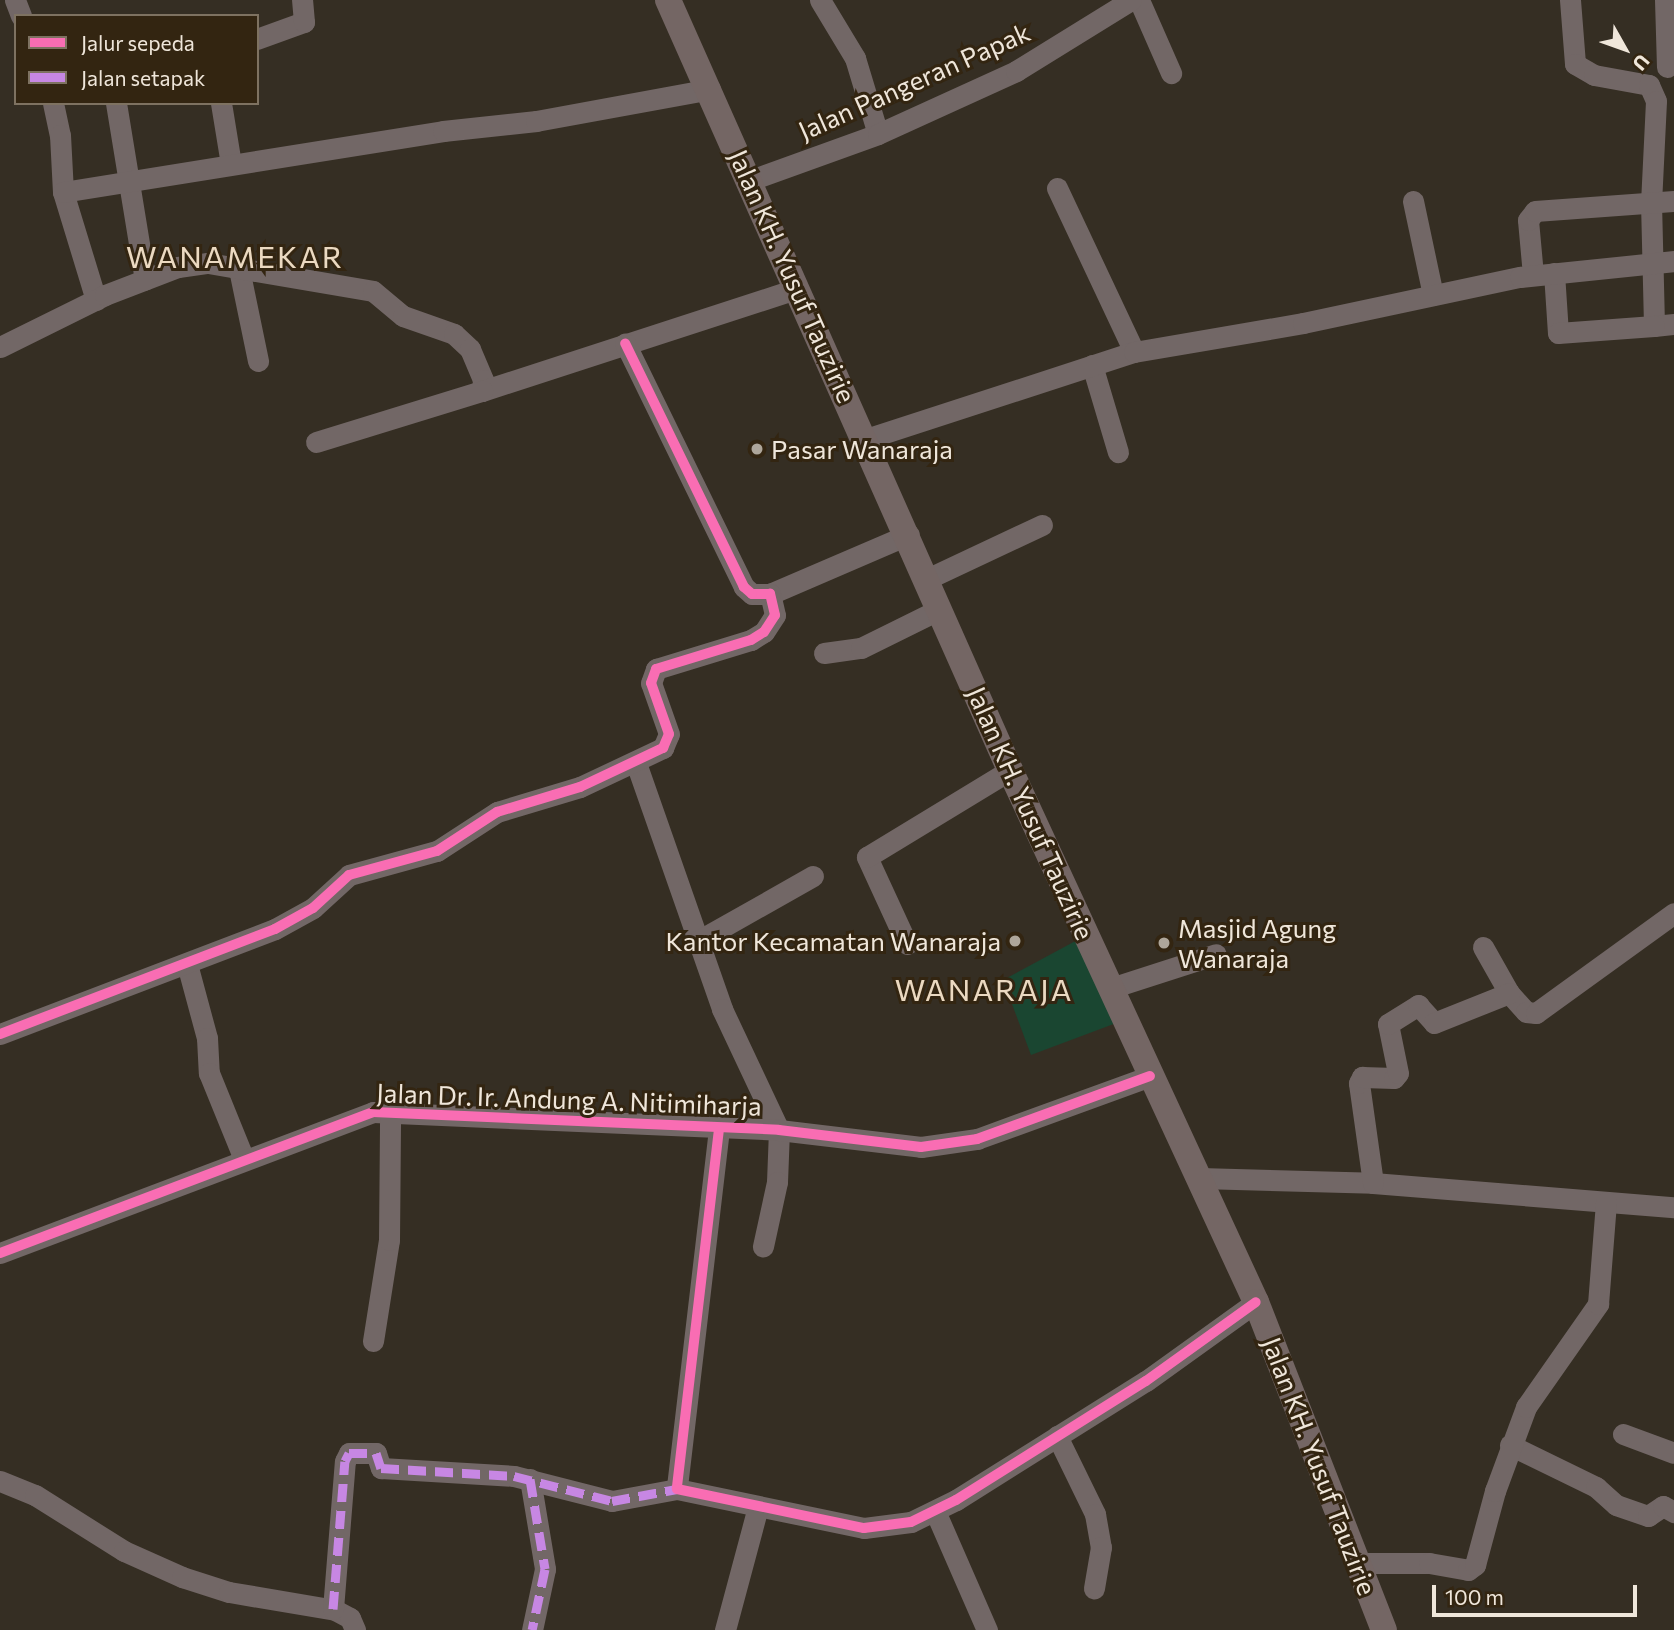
<!DOCTYPE html>
<style>
body{margin:0}
#map{position:relative;width:1674px;height:1630px;overflow:hidden;background:#352e23;font-family:Commissioner,sans-serif}
div>[style]{position:absolute}
.green>*{inset:0;background:#1a4631}
.minor>*{height:21px;margin:-10.5px;padding:0 10.5px;transform-origin:10.5px;border-radius:10.5px;background:#726766}
.major>*{height:26px;margin:-13px;padding:0 13px;transform-origin:13px;border-radius:13px;background:#746664}
.quiet>*{height:9px;margin-top:-4.5px;transform-origin:0;background:repeating-linear-gradient(90deg,#c787e3 0 18px,transparent 0 27px)}
.cycleway>*{height:10px;margin:-5px;padding:0 5px;transform-origin:5px;border-radius:5px;background:#f96db3}
.dots>*{width:19px;height:19px;translate:-50% -50%;box-sizing:border-box;border:4px solid #332511;border-radius:50%}
span{translate:-50% -50%;white-space:nowrap;text-align:center;line-height:1.15;-webkit-text-stroke:6px #332511;paint-order:stroke}
.street-label{font-size:26px;color:#efe6da}
.poi-label{font-size:26px;color:#efe6da}
.left{translate:0 -50%;text-align:left}
.right{translate:-100% -50%;text-align:right}
.quarter-label{font-size:30px;color:#ebd9c1;letter-spacing:2px}
.legend{position:absolute;left:14px;top:14px;width:245px;height:91px;box-sizing:border-box;background:#332511;border:2px solid #7e7261;margin:0;padding:9px 12px;list-style:none;font-size:21px;color:#efe6da}
.legend li{display:flex;align-items:center;gap:14px;height:35px}
.legend b{width:35px;border:2px solid #7e7261}
.north{position:absolute;left:1590px;top:14px;width:70px;height:70px;-webkit-text-stroke:5px #332511;paint-order:stroke;rotate:130deg;font-size:19px;font-weight:700;line-height:28px;text-align:center;color:#efe6da}
.north::after{content:'';display:block;margin:auto;width:24px;height:32px;background:#efe6da;clip-path:polygon(50% 0,100% 100%,50% 72%,0 100%)}
.scale{position:absolute;left:1432px;top:1585px;width:205px;height:32px;box-sizing:border-box;border:4px solid #efe6da;border-top:0;padding-left:9px;font-size:21px;line-height:24px;white-space:nowrap;color:#efe6da;-webkit-text-stroke:5px #332511;paint-order:stroke}
</style>
<div id="map">
<div class="green">
<div style="clip-path:polygon(1081px 938px,1119px 1022px,1031px 1055px,1003px 980px)"></div>
</div>
<div class="minor">
<div style="left:15px;top:0;width:17px;rotate:69deg"></div>
<div style="left:820px;top:0;width:68px;rotate:58.9deg"></div>
<div style="left:855px;top:58px;width:79px;rotate:73.2deg"></div>
<div style="left:1139px;top:0;width:80px;rotate:66.3deg"></div>
<div style="left:1570px;top:0;width:64px;rotate:85.5deg"></div>
<div style="left:1575px;top:64px;width:22px;rotate:30deg"></div>
<div style="left:1594px;top:75px;width:56px;rotate:10.3deg"></div>
<div style="left:1649px;top:85px;width:17px;rotate:66deg"></div>
<div style="left:1656px;top:101px;width:101px;rotate:92.8deg"></div>
<div style="left:1651px;top:202px;width:124px;rotate:88.6deg"></div>
<div style="left:1654px;top:326px;width:20px;rotate:-6deg"></div>
<div style="left:1665px;top:0;width:67px;rotate:88.3deg"></div>
<div style="left:257px;top:39px;width:50px;rotate:-19.9deg"></div>
<div style="left:304px;top:22px;width:22px;rotate:-95deg"></div>
<div style="left:53px;top:103px;width:33px;rotate:78deg"></div>
<div style="left:60px;top:135px;width:57px;rotate:87deg"></div>
<div style="left:63px;top:192px;width:113px;rotate:73deg"></div>
<div style="left:116px;top:103px;width:179px;rotate:80.7deg"></div>
<div style="left:221px;top:103px;width:62px;rotate:80.7deg"></div>
<div style="left:751px;top:180px;width:135px;rotate:-19.9deg"></div>
<div style="left:878px;top:134px;width:152px;rotate:-24.5deg"></div>
<div style="left:1016px;top:71px;width:135px;rotate:-31.7deg"></div>
<div style="left:1057px;top:188px;width:181px;rotate:64.8deg"></div>
<div style="left:63px;top:192px;width:385px;rotate:-9.1deg"></div>
<div style="left:443px;top:131px;width:94px;rotate:-6.1deg"></div>
<div style="left:536px;top:121px;width:177px;rotate:-10.4deg"></div>
<div style="left:1413px;top:201px;width:96px;rotate:78deg"></div>
<div style="left:239px;top:269px;width:94px;rotate:78.3deg"></div>
<div style="left:1554px;top:273px;width:60px;rotate:86.2deg"></div>
<div style="left:1558px;top:333px;width:96px;rotate:-4.2deg"></div>
<div style="left:1533px;top:275px;width:55px;rotate:-95.2deg"></div>
<div style="left:1528px;top:220px;width:11px;rotate:-52deg"></div>
<div style="left:1535px;top:211px;width:139px;rotate:-4.1deg"></div>
<div style="left:0;top:347px;width:117px;rotate:-26.3deg"></div>
<div style="left:105px;top:295px;width:78px;rotate:-21deg"></div>
<div style="left:178px;top:267px;width:30px;rotate:-8deg"></div>
<div style="left:208px;top:263px;width:167px;rotate:9.6deg"></div>
<div style="left:373px;top:291px;width:39px;rotate:40deg"></div>
<div style="left:403px;top:316px;width:54px;rotate:19.4deg"></div>
<div style="left:454px;top:334px;width:22px;rotate:43deg"></div>
<div style="left:470px;top:349px;width:34px;rotate:67deg"></div>
<div style="left:483px;top:380px;width:11px;rotate:95deg"></div>
<div style="left:482px;top:391px;width:329px;rotate:-18deg"></div>
<div style="left:1092px;top:365px;width:91px;rotate:73.4deg"></div>
<div style="left:866px;top:439px;width:282px;rotate:-18deg"></div>
<div style="left:1134px;top:352px;width:171px;rotate:-9.7deg"></div>
<div style="left:1303px;top:323px;width:222px;rotate:-12deg"></div>
<div style="left:1520px;top:277px;width:155px;rotate:-5.9deg"></div>
<div style="left:316px;top:442px;width:174px;rotate:-17.1deg"></div>
<div style="left:927px;top:579px;width:127px;rotate:-25.2deg"></div>
<div style="left:770px;top:594px;width:151px;rotate:-23.3deg"></div>
<div style="left:824px;top:653px;width:37px;rotate:-8deg"></div>
<div style="left:861px;top:648px;width:88px;rotate:-26.3deg"></div>
<div style="left:636px;top:763px;width:261px;rotate:70.7deg"></div>
<div style="left:722px;top:1009px;width:134px;rotate:64.8deg"></div>
<div style="left:779px;top:1130px;width:52px;rotate:92.2deg"></div>
<div style="left:777px;top:1182px;width:66px;rotate:102.3deg"></div>
<div style="left:698px;top:941px;width:132px;rotate:-29.5deg"></div>
<div style="left:907px;top:944px;width:96px;rotate:-114.7deg"></div>
<div style="left:867px;top:857px;width:167px;rotate:-31.3deg"></div>
<div style="left:1483px;top:947px;width:53px;rotate:60.5deg"></div>
<div style="left:1509px;top:993px;width:25px;rotate:48deg"></div>
<div style="left:1526px;top:1012px;width:10px;rotate:6deg"></div>
<div style="left:1536px;top:1013px;width:170px;rotate:-35.9deg"></div>
<div style="left:187px;top:964px;width:77px;rotate:74.9deg"></div>
<div style="left:207px;top:1038px;width:35px;rotate:87deg"></div>
<div style="left:209px;top:1073px;width:93px;rotate:67.9deg"></div>
<div style="left:1111px;top:988px;width:110px;rotate:-17.9deg"></div>
<div style="left:0;top:1034px;width:294px;rotate:-20.9deg"></div>
<div style="left:275px;top:929px;width:43px;rotate:-28.9deg"></div>
<div style="left:313px;top:908px;width:49px;rotate:-42.5deg"></div>
<div style="left:349px;top:875px;width:91px;rotate:-15.3deg"></div>
<div style="left:437px;top:851px;width:72px;rotate:-33deg"></div>
<div style="left:497px;top:812px;width:87px;rotate:-16.8deg"></div>
<div style="left:580px;top:787px;width:92px;rotate:-25.2deg"></div>
<div style="left:663px;top:748px;width:15px;rotate:-67deg"></div>
<div style="left:669px;top:734px;width:54px;rotate:-109.4deg"></div>
<div style="left:651px;top:683px;width:15px;rotate:-70deg"></div>
<div style="left:656px;top:669px;width:99px;rotate:-17deg"></div>
<div style="left:751px;top:640px;width:15px;rotate:-32deg"></div>
<div style="left:764px;top:632px;width:20px;rotate:-57deg"></div>
<div style="left:775px;top:615px;width:22px;rotate:-103deg"></div>
<div style="left:770px;top:594px;width:18px;rotate:180deg"></div>
<div style="left:752px;top:594px;width:11px;rotate:-139deg"></div>
<div style="left:744px;top:587px;width:271px;rotate:-116deg"></div>
<div style="left:719px;top:1129px;width:362px;rotate:96.7deg"></div>
<div style="left:677px;top:1489px;width:191px;rotate:11.8deg"></div>
<div style="left:864px;top:1528px;width:47px;rotate:-7.3deg"></div>
<div style="left:911px;top:1522px;width:50px;rotate:-26.1deg"></div>
<div style="left:956px;top:1500px;width:224px;rotate:-32.1deg"></div>
<div style="left:1146px;top:1381px;width:135px;rotate:-35.7deg"></div>
<div style="left:1199px;top:1178px;width:174px;rotate:1.6deg"></div>
<div style="left:1373px;top:1183px;width:302px;rotate:4.6deg"></div>
<div style="left:1373px;top:1183px;width:101px;rotate:-98deg"></div>
<div style="left:1359px;top:1083px;width:7px;rotate:-63deg"></div>
<div style="left:1362px;top:1077px;width:32px;rotate:2deg"></div>
<div style="left:1394px;top:1078px;width:6px;rotate:-51deg"></div>
<div style="left:1398px;top:1073px;width:50px;rotate:-101.5deg"></div>
<div style="left:1388px;top:1024px;width:36px;rotate:-32deg"></div>
<div style="left:1418px;top:1005px;width:24px;rotate:48deg"></div>
<div style="left:1434px;top:1023px;width:81px;rotate:-21.8deg"></div>
<div style="left:0;top:1253px;width:399px;rotate:-20.7deg"></div>
<div style="left:373px;top:1112px;width:406px;rotate:2.5deg"></div>
<div style="left:779px;top:1130px;width:143px;rotate:6.8deg"></div>
<div style="left:921px;top:1147px;width:57px;rotate:-8.1deg"></div>
<div style="left:977px;top:1139px;width:184px;rotate:-20deg"></div>
<div style="left:373px;top:1341px;width:102px;rotate:-81deg"></div>
<div style="left:389px;top:1240px;width:127px;rotate:-89.5deg"></div>
<div style="left:1623px;top:1434px;width:54px;rotate:20.4deg"></div>
<div style="left:1057px;top:1436px;width:87px;rotate:64deg"></div>
<div style="left:1095px;top:1514px;width:34px;rotate:80deg"></div>
<div style="left:1101px;top:1547px;width:42px;rotate:99.7deg"></div>
<div style="left:1510px;top:1445px;width:96px;rotate:26deg"></div>
<div style="left:1596px;top:1487px;width:27px;rotate:42deg"></div>
<div style="left:1616px;top:1505px;width:34px;rotate:19deg"></div>
<div style="left:1648px;top:1516px;width:18px;rotate:-34deg"></div>
<div style="left:1663px;top:1506px;width:13px;rotate:29deg"></div>
<div style="left:530px;top:1479px;width:91px;rotate:80.5deg"></div>
<div style="left:545px;top:1569px;width:62px;rotate:102deg"></div>
<div style="left:0;top:1481px;width:38px;rotate:22deg"></div>
<div style="left:35px;top:1495px;width:105px;rotate:32.2deg"></div>
<div style="left:124px;top:1551px;width:64px;rotate:24.1deg"></div>
<div style="left:182px;top:1577px;width:49px;rotate:17.7deg"></div>
<div style="left:229px;top:1592px;width:108px;rotate:9.6deg"></div>
<div style="left:335px;top:1610px;width:17px;rotate:28deg"></div>
<div style="left:350px;top:1618px;width:13px;rotate:67deg"></div>
<div style="left:935px;top:1511px;width:130px;rotate:66.4deg"></div>
<div style="left:1358px;top:1563px;width:71px"></div>
<div style="left:1429px;top:1563px;width:40px;rotate:10deg"></div>
<div style="left:1468px;top:1570px;width:9px;rotate:-36deg"></div>
<div style="left:1475px;top:1565px;width:77px;rotate:-74.9deg"></div>
<div style="left:1495px;top:1491px;width:90px;rotate:-69.7deg"></div>
<div style="left:1526px;top:1407px;width:126px;rotate:-55deg"></div>
<div style="left:1598px;top:1304px;width:102px;rotate:-85.5deg"></div>
<div style="left:333px;top:1609px;width:148px;rotate:-85.4deg"></div>
<div style="left:345px;top:1461px;width:9px;rotate:-63deg"></div>
<div style="left:349px;top:1453px;width:27px"></div>
<div style="left:376px;top:1453px;width:16px;rotate:72deg"></div>
<div style="left:381px;top:1468px;width:133px;rotate:3.4deg"></div>
<div style="left:514px;top:1476px;width:101px;rotate:14.3deg"></div>
<div style="left:612px;top:1501px;width:66px;rotate:-10.5deg"></div>
<div style="left:725px;top:1630px;width:127px;rotate:-75deg"></div>
</div>
<div class="major">
<div style="left:668px;top:0;width:843px;rotate:66.05deg"></div>
<div style="left:1010px;top:770px;width:586px;rotate:65.18deg"></div>
<div style="left:1256px;top:1302px;width:352px;rotate:68.7deg"></div>
</div>
<div class="quiet">
<div style="left:530px;top:1479px;width:91px;rotate:80.5deg"></div>
<div style="left:545px;top:1569px;width:62px;rotate:102deg"></div>
<div style="left:333px;top:1609px;width:148px;rotate:-85.4deg"></div>
<div style="left:345px;top:1461px;width:9px;rotate:-63deg"></div>
<div style="left:349px;top:1453px;width:27px"></div>
<div style="left:376px;top:1453px;width:16px;rotate:72deg"></div>
<div style="left:381px;top:1468px;width:133px;rotate:3.4deg"></div>
<div style="left:514px;top:1476px;width:101px;rotate:14.3deg"></div>
<div style="left:612px;top:1501px;width:66px;rotate:-10.5deg"></div>
</div>
<div class="cycleway">
<div style="left:0;top:1034px;width:294px;rotate:-20.9deg"></div>
<div style="left:275px;top:929px;width:43px;rotate:-28.9deg"></div>
<div style="left:313px;top:908px;width:49px;rotate:-42.5deg"></div>
<div style="left:349px;top:875px;width:91px;rotate:-15.3deg"></div>
<div style="left:437px;top:851px;width:72px;rotate:-33deg"></div>
<div style="left:497px;top:812px;width:87px;rotate:-16.8deg"></div>
<div style="left:580px;top:787px;width:92px;rotate:-25.2deg"></div>
<div style="left:663px;top:748px;width:15px;rotate:-67deg"></div>
<div style="left:669px;top:734px;width:54px;rotate:-109.4deg"></div>
<div style="left:651px;top:683px;width:15px;rotate:-70deg"></div>
<div style="left:656px;top:669px;width:99px;rotate:-17deg"></div>
<div style="left:751px;top:640px;width:15px;rotate:-32deg"></div>
<div style="left:764px;top:632px;width:20px;rotate:-57deg"></div>
<div style="left:775px;top:615px;width:22px;rotate:-103deg"></div>
<div style="left:770px;top:594px;width:18px;rotate:180deg"></div>
<div style="left:752px;top:594px;width:11px;rotate:-139deg"></div>
<div style="left:744px;top:587px;width:271px;rotate:-116deg"></div>
<div style="left:719px;top:1129px;width:362px;rotate:96.7deg"></div>
<div style="left:677px;top:1489px;width:191px;rotate:11.8deg"></div>
<div style="left:864px;top:1528px;width:47px;rotate:-7.3deg"></div>
<div style="left:911px;top:1522px;width:50px;rotate:-26.1deg"></div>
<div style="left:956px;top:1500px;width:224px;rotate:-32.1deg"></div>
<div style="left:1146px;top:1381px;width:135px;rotate:-35.7deg"></div>
<div style="left:0;top:1253px;width:399px;rotate:-20.7deg"></div>
<div style="left:373px;top:1112px;width:406px;rotate:2.5deg"></div>
<div style="left:779px;top:1130px;width:143px;rotate:6.8deg"></div>
<div style="left:921px;top:1147px;width:57px;rotate:-8.1deg"></div>
<div style="left:977px;top:1139px;width:184px;rotate:-20deg"></div>
</div>
<div class="dots">
<div style="left:757px;top:449px;background:#aea69a"></div>
<div style="left:1015px;top:941px;background:#aea69a"></div>
<div style="left:1164px;top:943px;background:#aea69a"></div>
</div>
<div class="street-label">
<span style="left:914px;top:81px;rotate:-24deg">Jalan Pangeran Papak</span>
<span style="left:793px;top:276px;rotate:66deg">Jalan KH. Yusuf Tauzirie</span>
<span style="left:1031px;top:813px;rotate:66deg">Jalan KH. Yusuf Tauzirie</span>
<span style="left:569px;top:1099px;rotate:2deg">Jalan Dr. Ir. Andung A. Nitimiharja</span>
<span style="left:1320px;top:1466px;rotate:69deg">Jalan KH. Yusuf Tauzirie</span>
</div>
<div class="poi-label">
<span class="left" style="left:771px;top:449px">Pasar Wanaraja</span>
<span class="left" style="left:1178px;top:943px">Masjid Agung<br>Wanaraja</span>
<span class="right" style="left:1001px;top:941px">Kantor Kecamatan Wanaraja</span>
</div>
<div class="quarter-label">
<span style="left:235px;top:256px">WANAMEKAR</span>
<span style="left:984px;top:989px">WANARAJA</span>
</div>
<ul class="legend">
<li><b style="height:9px;background:#f96db3"></b>Jalur sepeda</li>
<li><b style="height:9px;background:#c787e3"></b>Jalan setapak</li>
</ul>
<div class="north">U</div>
<div class="scale">100 m</div>
</div>
